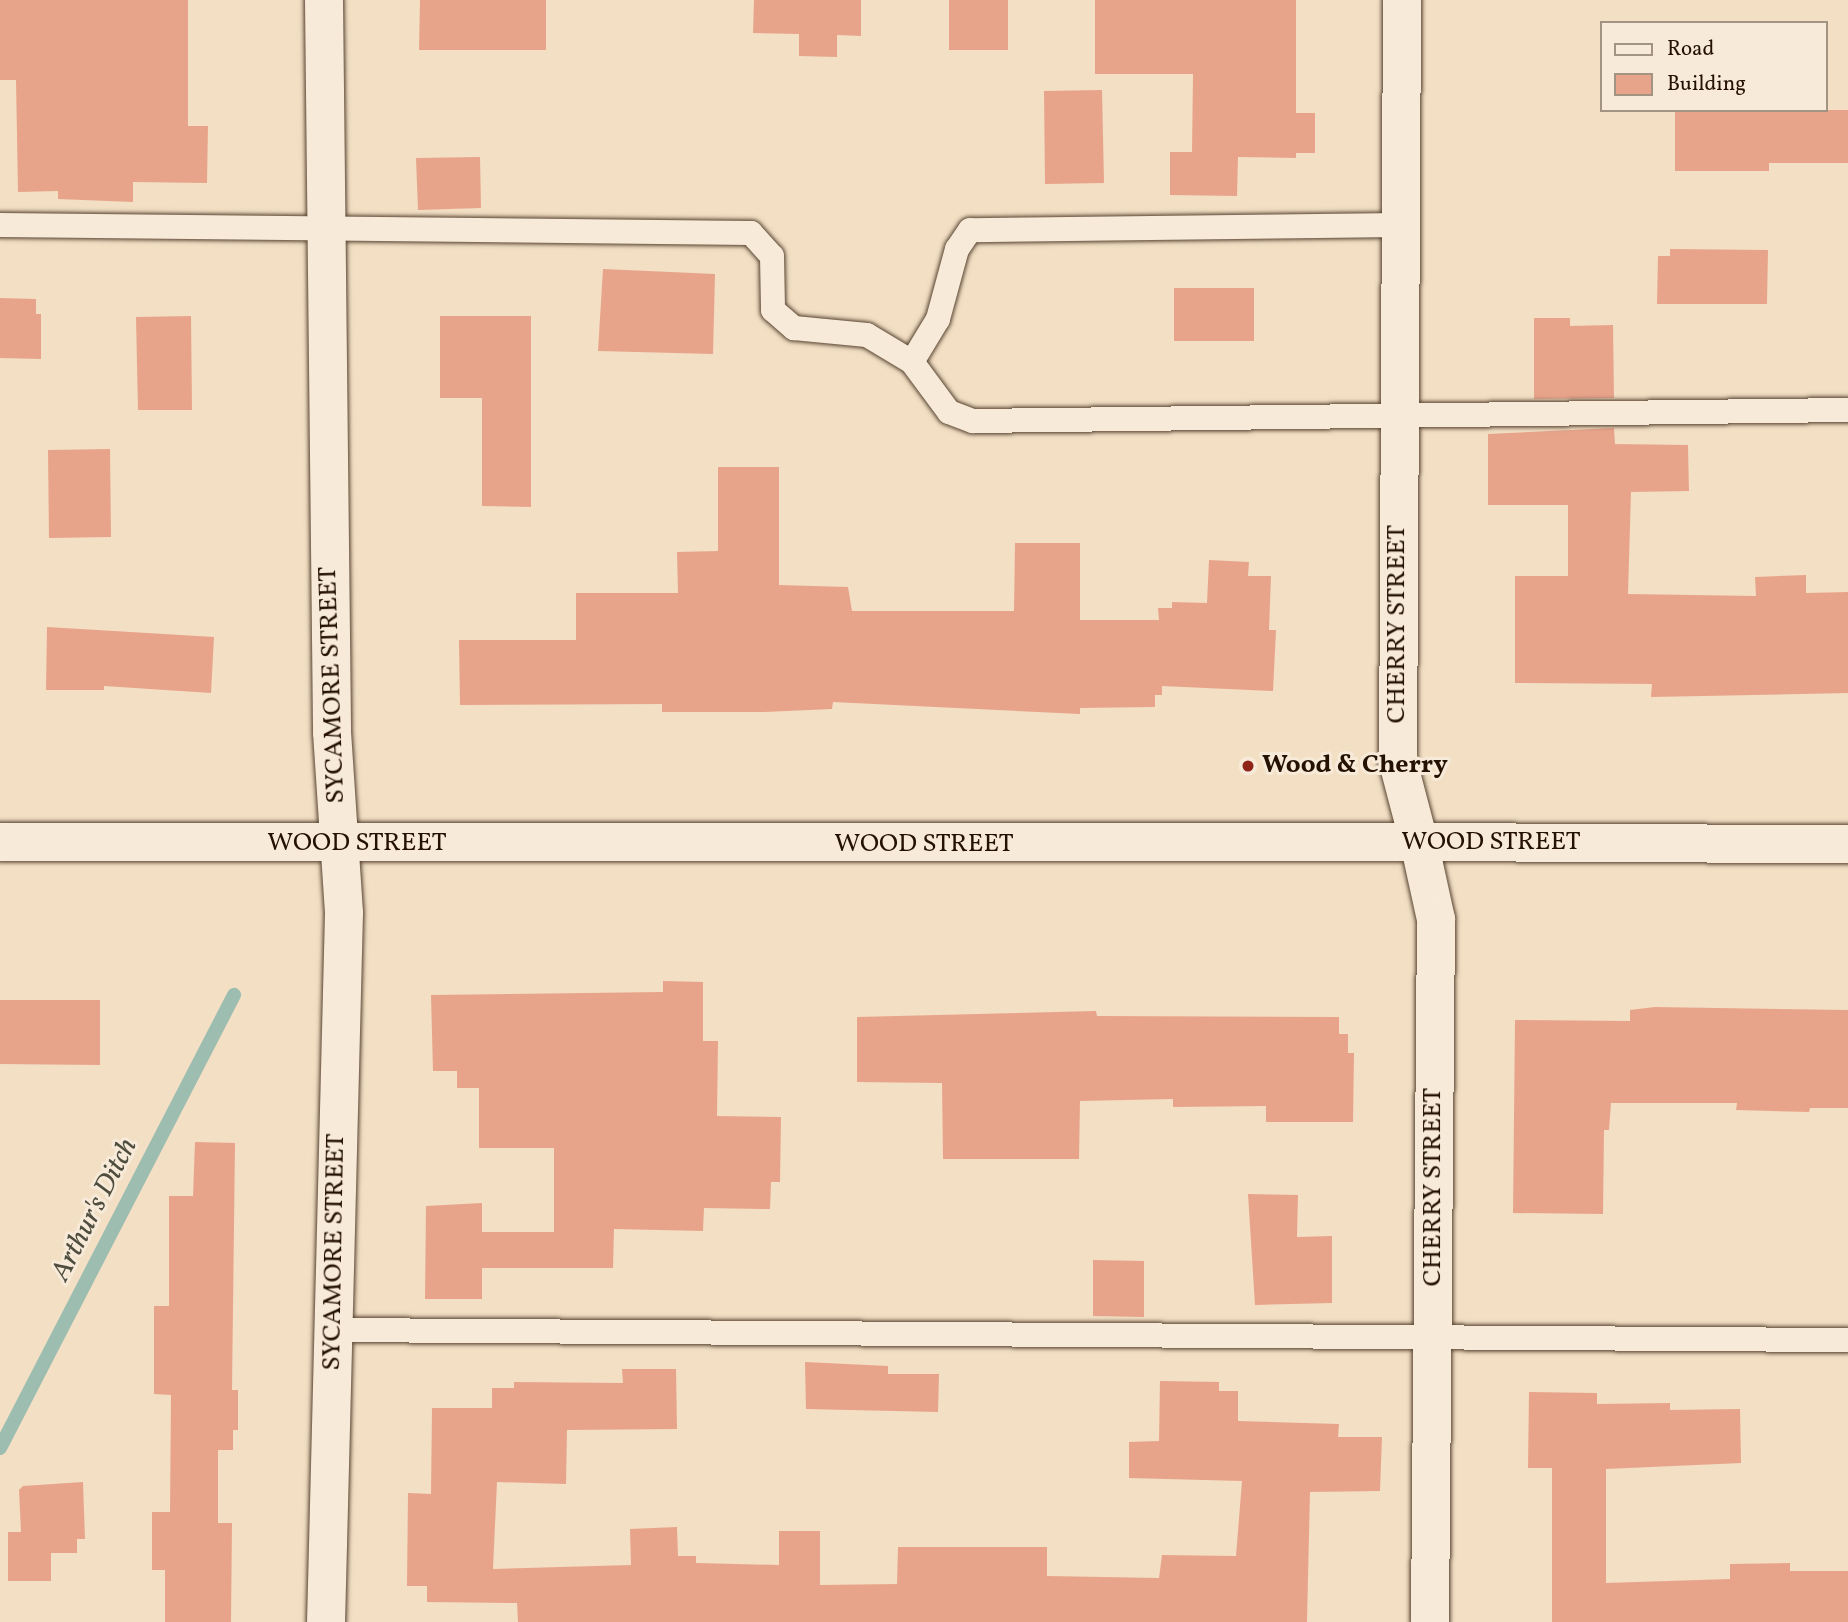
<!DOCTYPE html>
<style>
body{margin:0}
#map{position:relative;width:1848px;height:1622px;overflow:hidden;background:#f2dfc4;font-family:Vollkorn,serif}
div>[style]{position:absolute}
.stream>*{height:14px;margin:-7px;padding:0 7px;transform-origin:7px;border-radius:7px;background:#9cbdb0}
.building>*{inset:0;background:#e8a48b}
.roads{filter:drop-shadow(0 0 2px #584431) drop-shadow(0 0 2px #584431)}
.service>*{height:24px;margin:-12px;padding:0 12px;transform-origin:12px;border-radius:12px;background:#f7ead9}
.minor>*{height:38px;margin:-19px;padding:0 19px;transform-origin:19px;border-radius:19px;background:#f7ead9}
.tertiary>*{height:38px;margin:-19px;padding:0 19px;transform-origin:19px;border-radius:19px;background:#f7ead9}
.dots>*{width:19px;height:19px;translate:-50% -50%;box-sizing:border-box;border:4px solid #f7ead9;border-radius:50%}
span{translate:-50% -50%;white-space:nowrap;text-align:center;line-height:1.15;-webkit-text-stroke:6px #f7ead9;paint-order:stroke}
.street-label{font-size:26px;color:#241100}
.poi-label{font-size:26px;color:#241100;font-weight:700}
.left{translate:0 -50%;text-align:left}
.water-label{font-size:28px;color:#4e4d3e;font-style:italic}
.legend{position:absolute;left:1600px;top:21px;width:228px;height:91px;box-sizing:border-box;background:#f7ead9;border:2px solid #a39382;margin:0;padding:9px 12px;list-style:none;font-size:21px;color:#241100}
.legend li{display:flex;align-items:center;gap:14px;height:35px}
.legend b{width:35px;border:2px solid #a39382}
</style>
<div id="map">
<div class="stream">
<div style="left:0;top:1448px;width:510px;rotate:-62.68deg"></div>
</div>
<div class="building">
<div style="clip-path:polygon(0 0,188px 0,188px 126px,208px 126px,207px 183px,133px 182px,133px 202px,58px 199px,58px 191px,18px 192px,16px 80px,0 80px)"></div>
<div style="clip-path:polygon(420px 0,546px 0,546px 50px,419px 50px)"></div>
<div style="clip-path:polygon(754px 0,861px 0,861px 36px,837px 35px,837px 57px,799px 56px,799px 34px,753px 33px)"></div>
<div style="clip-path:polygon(949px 0,1008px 0,1008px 50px,949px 50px)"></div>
<div style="clip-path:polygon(1095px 0,1296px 0,1296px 113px,1315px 113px,1315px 153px,1296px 153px,1296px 158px,1238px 157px,1237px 196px,1170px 195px,1170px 152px,1192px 152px,1193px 74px,1095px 74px)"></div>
<div style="clip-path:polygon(1102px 90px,1104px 183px,1045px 184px,1044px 91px)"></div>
<div style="clip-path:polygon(1675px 110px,1848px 110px,1848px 163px,1769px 163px,1769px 171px,1675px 171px)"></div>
<div style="clip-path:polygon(480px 157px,481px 208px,418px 210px,416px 158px)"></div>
<div style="clip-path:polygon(1670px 249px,1768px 250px,1767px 304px,1657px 304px,1658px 256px,1670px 256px)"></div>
<div style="clip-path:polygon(603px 269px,715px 274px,713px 354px,598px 351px)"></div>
<div style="clip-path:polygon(1174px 288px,1254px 288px,1254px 341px,1174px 341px)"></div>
<div style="clip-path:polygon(0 298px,36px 299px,36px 314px,41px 314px,41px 359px,0 358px)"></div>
<div style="clip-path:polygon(191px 316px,192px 410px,138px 410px,136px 317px)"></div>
<div style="clip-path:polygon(440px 316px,531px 316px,531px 507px,482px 506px,482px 398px,440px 398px)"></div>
<div style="clip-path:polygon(1534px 318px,1570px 318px,1570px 326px,1613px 325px,1614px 398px,1534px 399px)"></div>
<div style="clip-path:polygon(1614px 428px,1615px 444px,1688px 445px,1689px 491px,1631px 492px,1628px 594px,1756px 596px,1755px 577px,1806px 575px,1806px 593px,1848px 592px,1848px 693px,1651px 697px,1652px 684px,1515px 683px,1515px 576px,1568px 576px,1568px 505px,1488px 505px,1488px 434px)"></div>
<div style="clip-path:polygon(110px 449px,111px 537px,49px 538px,48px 450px)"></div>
<div style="clip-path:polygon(718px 467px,779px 467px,779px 585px,848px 587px,852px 611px,1014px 611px,1015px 543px,1080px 543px,1080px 620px,1159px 620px,1158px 608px,1172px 608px,1172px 602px,1207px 603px,1209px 560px,1249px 562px,1248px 576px,1271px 576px,1269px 630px,1276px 630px,1273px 691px,1162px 686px,1162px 695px,1155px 695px,1155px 707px,1080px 708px,1080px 714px,833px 702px,832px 709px,764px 712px,662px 712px,662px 704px,460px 705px,459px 640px,576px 640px,576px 593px,678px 593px,677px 552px,718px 551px)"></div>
<div style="clip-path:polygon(47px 627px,214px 637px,211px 693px,104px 686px,104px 690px,46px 690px)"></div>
<div style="clip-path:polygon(663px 981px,703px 982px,703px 1041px,718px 1041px,717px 1116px,781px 1117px,780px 1182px,771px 1182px,770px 1209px,704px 1208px,703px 1231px,614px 1229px,613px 1268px,482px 1268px,482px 1299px,425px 1299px,426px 1206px,482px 1203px,482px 1232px,554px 1232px,554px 1148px,479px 1148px,479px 1088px,457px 1088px,457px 1071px,433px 1071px,431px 995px,663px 992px)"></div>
<div style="clip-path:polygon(0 1000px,100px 1000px,100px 1065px,0 1064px)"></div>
<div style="clip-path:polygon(1655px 1007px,1848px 1010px,1848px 1108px,1810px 1108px,1809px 1112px,1736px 1110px,1737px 1103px,1611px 1103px,1609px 1130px,1604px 1130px,1603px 1214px,1513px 1213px,1515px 1020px,1630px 1021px,1630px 1010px)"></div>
<div style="clip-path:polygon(1096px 1011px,1097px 1016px,1339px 1017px,1339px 1034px,1348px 1034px,1348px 1053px,1354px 1053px,1353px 1122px,1266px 1122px,1266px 1106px,1173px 1107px,1173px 1099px,1080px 1101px,1079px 1159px,943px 1159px,942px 1083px,857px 1082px,857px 1017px)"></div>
<div style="clip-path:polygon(195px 1142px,235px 1143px,232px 1390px,238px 1390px,238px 1430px,233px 1430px,233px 1450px,218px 1450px,218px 1523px,232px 1523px,231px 1622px,165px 1622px,165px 1570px,152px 1570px,152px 1512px,170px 1512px,171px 1395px,154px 1394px,154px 1306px,169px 1306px,169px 1196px,193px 1196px)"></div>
<div style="clip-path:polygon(1248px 1194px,1298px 1195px,1297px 1237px,1332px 1236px,1332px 1303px,1255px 1305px)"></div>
<div style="clip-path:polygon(1093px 1260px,1144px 1261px,1144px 1317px,1093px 1316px)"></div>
<div style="clip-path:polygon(805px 1362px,888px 1366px,888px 1374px,939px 1374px,938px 1412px,806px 1409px)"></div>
<div style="clip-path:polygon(622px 1369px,676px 1369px,677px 1429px,567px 1430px,566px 1484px,497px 1482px,493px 1569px,631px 1565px,630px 1529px,677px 1527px,678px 1556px,696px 1556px,696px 1563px,779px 1565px,779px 1531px,820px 1531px,820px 1585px,897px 1584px,898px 1547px,1047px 1547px,1047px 1576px,1159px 1578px,1162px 1555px,1236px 1556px,1242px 1481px,1129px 1478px,1129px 1442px,1159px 1441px,1160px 1381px,1219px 1382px,1219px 1391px,1238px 1391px,1238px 1421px,1339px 1424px,1338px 1437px,1382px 1437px,1380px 1491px,1310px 1492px,1307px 1622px,518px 1622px,517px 1603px,427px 1602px,427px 1586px,407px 1586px,408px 1493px,431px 1494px,432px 1408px,492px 1408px,492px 1388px,514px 1388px,514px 1382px,623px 1383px)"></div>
<div style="clip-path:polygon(1529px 1392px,1597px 1393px,1597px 1404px,1670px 1403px,1670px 1410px,1740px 1409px,1741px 1463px,1606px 1469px,1606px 1583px,1730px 1579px,1730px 1564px,1790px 1563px,1790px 1571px,1848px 1571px,1848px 1622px,1552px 1622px,1552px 1468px,1528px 1468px)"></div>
<div style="clip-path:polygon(83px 1482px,85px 1539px,77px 1539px,77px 1553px,51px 1553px,51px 1581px,8px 1581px,8px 1532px,21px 1532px,19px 1490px,23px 1486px)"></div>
</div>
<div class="roads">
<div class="service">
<div style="left:0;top:225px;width:751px;rotate:0.61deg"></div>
<div style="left:751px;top:233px;width:31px;rotate:48deg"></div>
<div style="left:772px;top:256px;width:54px;rotate:88.9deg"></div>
<div style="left:773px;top:310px;width:28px;rotate:41deg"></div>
<div style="left:794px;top:328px;width:73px;rotate:5.5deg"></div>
<div style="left:867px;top:335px;width:52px;rotate:31deg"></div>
<div style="left:1400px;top:225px;width:430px;rotate:179.3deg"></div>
<div style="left:970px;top:230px;width:23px;rotate:124deg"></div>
<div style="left:957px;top:249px;width:73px;rotate:105.2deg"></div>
<div style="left:938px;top:319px;width:50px;rotate:121.2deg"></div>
<div style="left:912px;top:362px;width:62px;rotate:53.5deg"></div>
<div style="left:949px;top:412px;width:26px;rotate:21deg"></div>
<div style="left:973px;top:421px;width:875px;rotate:-0.72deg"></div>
<div style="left:332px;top:1330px;width:1516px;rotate:0.38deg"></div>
</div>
<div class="minor">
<div style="left:324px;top:0;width:732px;rotate:89.37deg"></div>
<div style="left:332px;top:732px;width:181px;rotate:86.2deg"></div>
<div style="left:344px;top:913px;width:709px;rotate:91.45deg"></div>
<div style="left:0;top:842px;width:1419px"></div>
<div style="left:1419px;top:842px;width:79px;rotate:77.6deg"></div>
<div style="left:1436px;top:919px;width:703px;rotate:90.49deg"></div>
</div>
<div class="tertiary">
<div style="left:1402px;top:0;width:762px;rotate:90.3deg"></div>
<div style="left:1398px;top:762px;width:83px;rotate:75.3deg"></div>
<div style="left:1419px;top:842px;width:429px;rotate:0.3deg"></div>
</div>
</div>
<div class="dots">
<div style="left:1248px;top:766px;background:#8f2418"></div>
</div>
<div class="street-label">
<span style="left:1398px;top:624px;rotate:-90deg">CHERRY STREET</span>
<span style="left:333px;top:685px;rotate:-92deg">SYCAMORE STREET</span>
<span style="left:1491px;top:843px">WOOD STREET</span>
<span style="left:357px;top:844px">WOOD STREET</span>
<span style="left:924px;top:845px">WOOD STREET</span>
<span style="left:1434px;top:1187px;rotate:-90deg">CHERRY STREET</span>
<span style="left:335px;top:1252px;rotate:-89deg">SYCAMORE STREET</span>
</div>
<div class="poi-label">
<span class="left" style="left:1262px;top:766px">Wood &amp; Cherry</span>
</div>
<div class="water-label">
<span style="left:95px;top:1210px;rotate:-63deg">Arthur's Ditch</span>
</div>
<ul class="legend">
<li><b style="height:9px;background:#f7ead9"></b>Road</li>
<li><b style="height:19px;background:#e8a48b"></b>Building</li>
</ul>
</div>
